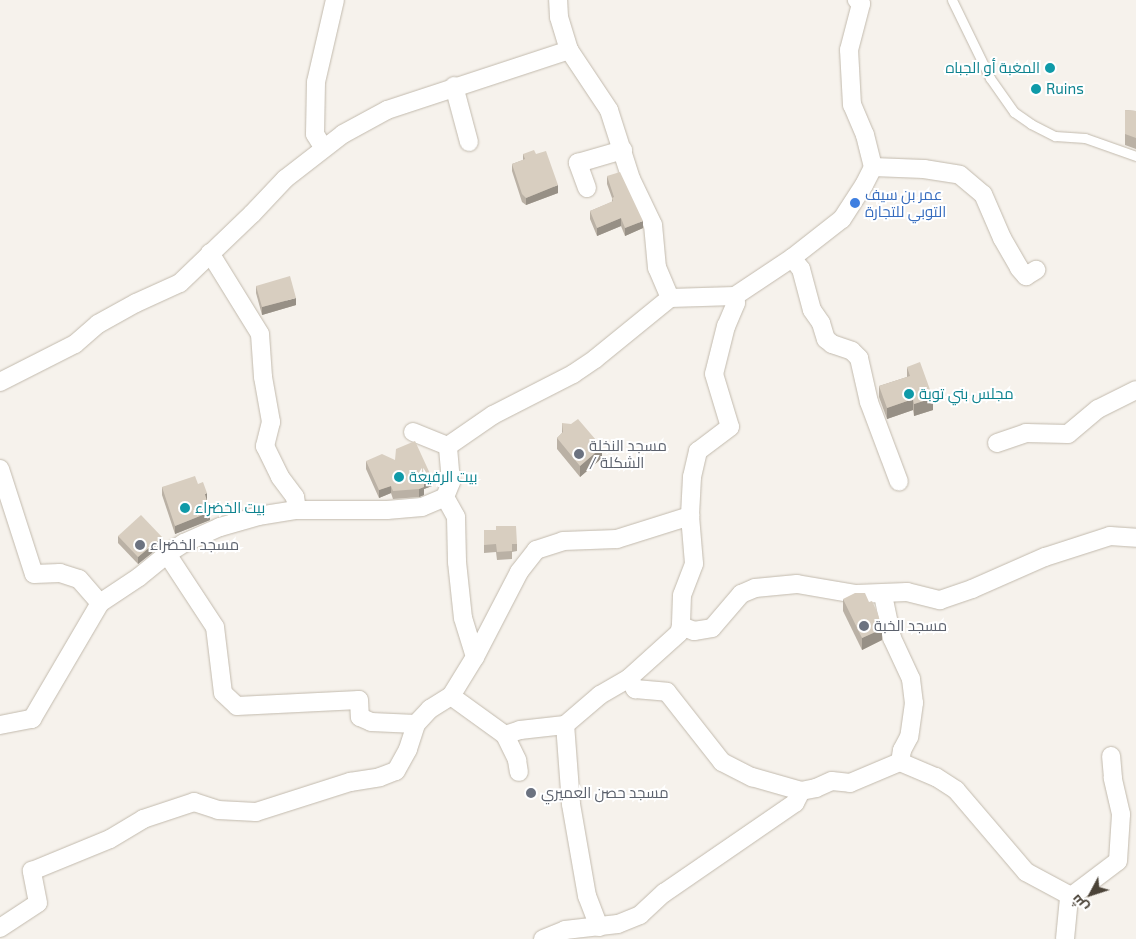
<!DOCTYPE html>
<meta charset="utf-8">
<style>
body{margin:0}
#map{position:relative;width:1136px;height:939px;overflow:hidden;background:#f6f2ec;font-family:"Exo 2",Cairo,sans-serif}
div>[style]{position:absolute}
.roads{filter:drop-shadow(0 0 1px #c2baad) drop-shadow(0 0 1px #c2baad)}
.service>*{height:9px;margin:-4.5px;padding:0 4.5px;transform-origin:4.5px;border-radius:4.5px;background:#fff}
.minor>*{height:18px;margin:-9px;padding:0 9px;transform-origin:9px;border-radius:9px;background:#fff}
.wall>*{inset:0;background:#bab1a5}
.shaded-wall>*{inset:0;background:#979086}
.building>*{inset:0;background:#d8cec0}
.dots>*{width:14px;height:14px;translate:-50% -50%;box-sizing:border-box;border:2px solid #fff;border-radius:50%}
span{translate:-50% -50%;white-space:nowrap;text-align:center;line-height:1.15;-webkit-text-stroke:4px #fff;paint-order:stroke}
.culture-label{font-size:15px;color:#0d838f}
.right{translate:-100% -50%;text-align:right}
.left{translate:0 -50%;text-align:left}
.shop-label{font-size:15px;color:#366cbe}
.worship-label{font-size:15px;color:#5b616d}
.north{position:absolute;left:1066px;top:869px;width:50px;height:50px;-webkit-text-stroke:4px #fff;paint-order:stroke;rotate:230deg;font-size:14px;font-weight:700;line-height:20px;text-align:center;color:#4b4338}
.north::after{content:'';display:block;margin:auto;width:18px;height:22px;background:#4b4338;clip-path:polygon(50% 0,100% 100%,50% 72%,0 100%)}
</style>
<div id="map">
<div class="roads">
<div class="service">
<div style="left:952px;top:0;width:87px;rotate:64deg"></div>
<div style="left:990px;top:78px;width:42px;rotate:54.8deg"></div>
<div style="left:1014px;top:112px;width:21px;rotate:35deg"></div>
<div style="left:1031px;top:124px;width:27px;rotate:27deg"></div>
<div style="left:1055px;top:136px;width:30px;rotate:4deg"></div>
<div style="left:1085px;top:138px;width:54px;rotate:19.4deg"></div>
</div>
<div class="minor">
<div style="left:454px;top:86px;width:58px;rotate:75deg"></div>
<div style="left:323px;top:147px;width:15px;rotate:-122deg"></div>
<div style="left:315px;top:134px;width:52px;rotate:-88.9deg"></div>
<div style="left:316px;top:82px;width:84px;rotate:-77deg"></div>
<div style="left:873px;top:167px;width:51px;rotate:2.2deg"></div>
<div style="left:924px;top:169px;width:36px;rotate:9deg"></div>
<div style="left:960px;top:175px;width:30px;rotate:40deg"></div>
<div style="left:983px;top:194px;width:48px;rotate:66.6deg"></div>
<div style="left:1002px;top:238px;width:34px;rotate:60deg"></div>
<div style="left:1019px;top:268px;width:11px;rotate:49deg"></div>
<div style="left:1026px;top:276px;width:12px;rotate:-31deg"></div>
<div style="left:587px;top:188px;width:27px;rotate:-110deg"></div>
<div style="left:578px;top:163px;width:47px;rotate:-16.1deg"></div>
<div style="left:210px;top:253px;width:95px;rotate:58.3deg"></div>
<div style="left:260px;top:334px;width:43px;rotate:86deg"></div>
<div style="left:263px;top:377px;width:46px;rotate:79.9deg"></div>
<div style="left:271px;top:422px;width:25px;rotate:104deg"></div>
<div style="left:265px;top:446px;width:34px;rotate:64deg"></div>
<div style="left:280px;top:477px;width:25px;rotate:53deg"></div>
<div style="left:295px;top:497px;width:13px;rotate:81deg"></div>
<div style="left:792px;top:258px;width:14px;rotate:51deg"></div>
<div style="left:801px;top:269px;width:42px;rotate:75deg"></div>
<div style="left:812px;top:310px;width:16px;rotate:55deg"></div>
<div style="left:821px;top:323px;width:17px;rotate:73deg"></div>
<div style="left:826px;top:339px;width:8px;rotate:40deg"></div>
<div style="left:832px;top:344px;width:21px;rotate:19deg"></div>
<div style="left:852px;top:351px;width:10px;rotate:45deg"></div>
<div style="left:859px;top:358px;width:45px;rotate:77.2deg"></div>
<div style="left:869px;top:402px;width:85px;rotate:69.4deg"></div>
<div style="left:735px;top:296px;width:7px;rotate:82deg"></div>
<div style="left:736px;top:303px;width:25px;rotate:113deg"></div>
<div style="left:726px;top:326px;width:49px;rotate:104deg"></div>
<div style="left:714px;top:374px;width:55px;rotate:73.2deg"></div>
<div style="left:730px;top:427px;width:40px;rotate:143deg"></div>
<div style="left:698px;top:451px;width:27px;rotate:103deg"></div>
<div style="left:692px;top:477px;width:39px;rotate:93deg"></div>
<div style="left:690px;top:516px;width:48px;rotate:85.2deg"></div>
<div style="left:694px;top:564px;width:33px;rotate:111deg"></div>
<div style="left:682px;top:595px;width:31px;rotate:92deg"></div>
<div style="left:681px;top:626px;width:14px;rotate:21deg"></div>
<div style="left:694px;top:631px;width:18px;rotate:-9deg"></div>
<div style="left:712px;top:628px;width:45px;rotate:-49.5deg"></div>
<div style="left:741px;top:594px;width:15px;rotate:-23deg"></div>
<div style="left:755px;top:588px;width:42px;rotate:-5.4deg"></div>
<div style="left:797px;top:584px;width:60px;rotate:9.6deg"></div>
<div style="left:856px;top:594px;width:51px;rotate:-2.2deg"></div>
<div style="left:907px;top:592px;width:34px;rotate:14deg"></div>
<div style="left:940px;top:600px;width:34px;rotate:-19deg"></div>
<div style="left:972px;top:589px;width:80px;rotate:-23.7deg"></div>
<div style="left:1045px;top:557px;width:68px;rotate:-17.9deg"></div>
<div style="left:1110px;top:536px;width:26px;rotate:4deg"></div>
<div style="left:670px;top:298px;width:65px;rotate:-1.8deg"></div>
<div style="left:735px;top:296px;width:69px;rotate:-33.7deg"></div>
<div style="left:792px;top:258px;width:63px;rotate:-38deg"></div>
<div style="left:842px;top:219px;width:40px;rotate:-57.1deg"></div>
<div style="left:864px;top:185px;width:20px;rotate:-63deg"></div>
<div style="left:873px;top:167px;width:33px;rotate:-104deg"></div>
<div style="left:865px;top:135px;width:33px;rotate:-113deg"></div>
<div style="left:852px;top:105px;width:55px;rotate:-93.1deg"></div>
<div style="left:849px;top:50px;width:48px;rotate:-75.4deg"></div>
<div style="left:861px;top:4px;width:6px;rotate:-135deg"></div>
<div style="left:0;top:382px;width:84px;rotate:-26.9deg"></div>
<div style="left:75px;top:344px;width:30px;rotate:-41deg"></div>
<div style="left:98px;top:324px;width:43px;rotate:-28.9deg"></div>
<div style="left:136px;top:303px;width:48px;rotate:-24.4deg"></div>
<div style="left:180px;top:283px;width:100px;rotate:-43.8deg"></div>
<div style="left:252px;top:214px;width:48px;rotate:-46.7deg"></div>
<div style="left:285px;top:179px;width:73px;rotate:-37.8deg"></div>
<div style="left:343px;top:134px;width:50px;rotate:-28.6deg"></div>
<div style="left:387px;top:110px;width:192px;rotate:-18.2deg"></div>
<div style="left:569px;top:50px;width:34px;rotate:-107deg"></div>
<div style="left:559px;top:17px;width:17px;rotate:-93deg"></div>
<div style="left:413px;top:432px;width:38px;rotate:22deg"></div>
<div style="left:997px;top:443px;width:31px;rotate:-19deg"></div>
<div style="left:1026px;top:433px;width:42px;rotate:1.4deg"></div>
<div style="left:1068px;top:434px;width:39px;rotate:-40deg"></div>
<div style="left:1098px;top:409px;width:42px;rotate:-26.6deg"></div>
<div style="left:0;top:469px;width:110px;rotate:72.1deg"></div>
<div style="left:34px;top:574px;width:26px;rotate:-2deg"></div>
<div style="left:60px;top:573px;width:20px;rotate:18deg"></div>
<div style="left:79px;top:579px;width:32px;rotate:49deg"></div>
<div style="left:445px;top:497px;width:23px;rotate:61deg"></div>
<div style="left:456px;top:517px;width:45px;rotate:88.7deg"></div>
<div style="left:457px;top:562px;width:56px;rotate:83.9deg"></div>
<div style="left:463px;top:618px;width:41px;rotate:72.9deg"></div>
<div style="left:167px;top:554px;width:87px;rotate:56.7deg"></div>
<div style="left:215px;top:627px;width:66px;rotate:83.1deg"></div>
<div style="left:223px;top:693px;width:19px;rotate:43deg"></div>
<div style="left:237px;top:706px;width:122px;rotate:-2.8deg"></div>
<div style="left:359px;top:700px;width:17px;rotate:87deg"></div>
<div style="left:360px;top:717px;width:12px;rotate:24deg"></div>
<div style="left:371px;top:722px;width:45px;rotate:2.5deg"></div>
<div style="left:883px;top:595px;width:44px;rotate:78.2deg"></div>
<div style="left:892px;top:638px;width:45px;rotate:65.1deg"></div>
<div style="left:911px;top:679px;width:24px;rotate:83deg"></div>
<div style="left:914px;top:703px;width:34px;rotate:98deg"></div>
<div style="left:909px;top:737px;width:15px;rotate:118deg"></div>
<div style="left:902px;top:750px;width:12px;rotate:99deg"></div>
<div style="left:681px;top:626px;width:7px;rotate:106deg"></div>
<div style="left:679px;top:633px;width:67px;rotate:138deg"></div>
<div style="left:629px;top:678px;width:13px;rotate:61deg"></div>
<div style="left:635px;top:689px;width:32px;rotate:5deg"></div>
<div style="left:667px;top:692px;width:89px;rotate:51.8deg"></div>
<div style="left:722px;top:762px;width:34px;rotate:27deg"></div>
<div style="left:752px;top:777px;width:51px;rotate:15.9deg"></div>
<div style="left:451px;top:696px;width:67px;rotate:35.8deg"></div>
<div style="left:505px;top:735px;width:16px;rotate:-18deg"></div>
<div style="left:520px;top:730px;width:45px;rotate:-6.3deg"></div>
<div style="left:0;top:725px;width:33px;rotate:-11deg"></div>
<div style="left:32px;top:719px;width:134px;rotate:-59.6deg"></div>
<div style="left:100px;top:603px;width:47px;rotate:-33.7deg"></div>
<div style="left:139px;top:577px;width:36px;rotate:-39deg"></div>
<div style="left:167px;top:554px;width:20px;rotate:-33deg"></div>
<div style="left:184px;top:543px;width:39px;rotate:-24deg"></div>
<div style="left:220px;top:527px;width:40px;rotate:-16deg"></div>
<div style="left:258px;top:516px;width:39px;rotate:-9deg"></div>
<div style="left:297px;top:510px;width:90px"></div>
<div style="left:387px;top:510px;width:35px;rotate:-5deg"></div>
<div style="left:422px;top:507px;width:25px;rotate:-23deg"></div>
<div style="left:445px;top:497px;width:16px;rotate:-68deg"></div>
<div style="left:451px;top:482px;width:36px;rotate:-95deg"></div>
<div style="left:448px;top:446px;width:55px;rotate:-34.6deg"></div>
<div style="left:493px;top:415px;width:90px;rotate:-27.1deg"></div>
<div style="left:573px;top:374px;width:27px;rotate:-34deg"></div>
<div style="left:595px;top:359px;width:97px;rotate:-39.1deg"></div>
<div style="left:670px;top:298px;width:33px;rotate:-113deg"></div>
<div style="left:657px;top:268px;width:43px;rotate:-95.3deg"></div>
<div style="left:653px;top:225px;width:51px;rotate:-115.6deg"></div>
<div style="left:631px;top:179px;width:72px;rotate:-107.7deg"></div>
<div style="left:609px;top:110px;width:72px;rotate:-123.7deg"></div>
<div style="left:505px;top:735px;width:28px;rotate:64deg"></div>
<div style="left:517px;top:760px;width:12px;rotate:81deg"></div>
<div style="left:1069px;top:898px;width:61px;rotate:-37.1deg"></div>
<div style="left:1118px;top:861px;width:47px;rotate:-86.3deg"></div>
<div style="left:1121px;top:814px;width:37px;rotate:-103deg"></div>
<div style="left:1113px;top:778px;width:22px;rotate:-95deg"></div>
<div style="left:599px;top:927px;width:33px;rotate:-111deg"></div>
<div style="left:587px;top:896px;width:93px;rotate:-99.9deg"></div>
<div style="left:571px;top:804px;width:79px;rotate:-94.3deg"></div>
<div style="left:565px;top:725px;width:46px;rotate:-40.6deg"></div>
<div style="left:600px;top:695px;width:34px;rotate:-30deg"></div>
<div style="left:0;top:928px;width:45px;rotate:-33.3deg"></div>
<div style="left:38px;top:903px;width:33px;rotate:-101deg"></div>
<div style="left:32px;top:871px;width:84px;rotate:-22.3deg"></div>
<div style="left:110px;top:839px;width:39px;rotate:-31deg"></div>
<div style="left:143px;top:819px;width:54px;rotate:-18.4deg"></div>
<div style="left:194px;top:802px;width:25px;rotate:18deg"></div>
<div style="left:218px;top:810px;width:38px;rotate:3deg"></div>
<div style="left:256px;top:812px;width:99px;rotate:-17.7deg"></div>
<div style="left:350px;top:782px;width:30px;rotate:-9deg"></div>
<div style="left:380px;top:777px;width:17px;rotate:-21deg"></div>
<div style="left:396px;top:771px;width:25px;rotate:-61deg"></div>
<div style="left:408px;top:749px;width:26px;rotate:-72deg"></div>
<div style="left:416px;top:724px;width:21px;rotate:-47deg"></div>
<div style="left:430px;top:709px;width:25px;rotate:-32deg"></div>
<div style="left:451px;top:696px;width:46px;rotate:-58.4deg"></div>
<div style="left:475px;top:657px;width:96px;rotate:-62.6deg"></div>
<div style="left:519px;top:572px;width:28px;rotate:-52deg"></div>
<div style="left:536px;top:550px;width:28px;rotate:-18deg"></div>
<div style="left:563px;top:541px;width:54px;rotate:-2.1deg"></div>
<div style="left:617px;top:539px;width:77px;rotate:-17.5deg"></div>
<div style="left:543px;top:939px;width:24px;rotate:-22deg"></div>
<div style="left:565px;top:930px;width:53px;rotate:-6.5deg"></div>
<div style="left:618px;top:924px;width:24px;rotate:-22deg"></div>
<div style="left:640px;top:915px;width:33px;rotate:-43deg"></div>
<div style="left:664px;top:893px;width:159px;rotate:-34.5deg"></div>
<div style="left:795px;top:803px;width:13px;rotate:-63deg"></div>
<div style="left:801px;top:791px;width:15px;rotate:-11deg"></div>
<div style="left:816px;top:788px;width:17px;rotate:-24deg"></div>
<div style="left:832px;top:781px;width:18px;rotate:6deg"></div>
<div style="left:850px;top:783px;width:54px;rotate:-22.8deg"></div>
<div style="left:900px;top:762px;width:39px;rotate:23deg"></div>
<div style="left:936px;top:777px;width:24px;rotate:33deg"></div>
<div style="left:956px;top:790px;width:108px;rotate:49.5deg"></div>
<div style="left:1026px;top:872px;width:47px;rotate:28.2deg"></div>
<div style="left:1067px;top:894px;width:4px;rotate:63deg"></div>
<div style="left:1069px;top:898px;width:41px;rotate:95.6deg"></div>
</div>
</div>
<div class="wall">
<div style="clip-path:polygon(1125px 110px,1136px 111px,1136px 149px,1125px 145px)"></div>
<div style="clip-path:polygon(523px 154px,536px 154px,558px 193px,526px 205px,522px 202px,512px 171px,512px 164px,523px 160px)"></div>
<div style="clip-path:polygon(607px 176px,643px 228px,625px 236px,621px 226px,597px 236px,590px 219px,590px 211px,612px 202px,612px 198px,607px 184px)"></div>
<div style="clip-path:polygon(256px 286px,296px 305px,262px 315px,256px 293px)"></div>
<div style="clip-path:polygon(907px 367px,933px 410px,914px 416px,913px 410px,887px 419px,879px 397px,879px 386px,907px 377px)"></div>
<div style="clip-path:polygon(562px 423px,602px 458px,580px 477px,557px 449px,557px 438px,562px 433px)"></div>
<div style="clip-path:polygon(366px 461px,432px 486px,424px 489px,424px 495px,419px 497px,393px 499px,391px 493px,379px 498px,366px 469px)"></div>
<div style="clip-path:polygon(198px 484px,207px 501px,210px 520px,175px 534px,162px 495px,162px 487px)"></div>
<div style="clip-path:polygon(484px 530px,517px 544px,517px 551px,512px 552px,512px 559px,497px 560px,496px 552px,484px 553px)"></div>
<div style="clip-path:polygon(118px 536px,162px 545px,138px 564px,118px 543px)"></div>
<div style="clip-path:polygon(843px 599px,882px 640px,862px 650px,843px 611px)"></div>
</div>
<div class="shaded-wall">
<div style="clip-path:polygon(558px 185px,558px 193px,526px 205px,526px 198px)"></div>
<div style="clip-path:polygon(621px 218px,621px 226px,597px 236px,597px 228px)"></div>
<div style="clip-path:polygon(643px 221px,643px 228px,625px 236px,625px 228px)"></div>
<div style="clip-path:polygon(296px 298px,296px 305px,262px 315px,262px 307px)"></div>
<div style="clip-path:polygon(933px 398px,933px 410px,914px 416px,914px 404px)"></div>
<div style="clip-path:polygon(913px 399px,913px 410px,887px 419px,887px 408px)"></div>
<div style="clip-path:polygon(602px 447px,602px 458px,580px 477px,580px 466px)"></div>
<div style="clip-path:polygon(432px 478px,432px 486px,424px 489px,424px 482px)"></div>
<div style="clip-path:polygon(391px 486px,391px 493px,379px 498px,379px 490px)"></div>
<div style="clip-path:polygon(424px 487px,424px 495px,419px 497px,419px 489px)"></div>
<div style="clip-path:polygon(207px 493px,207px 501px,205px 502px,205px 494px)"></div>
<div style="clip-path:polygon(210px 512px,210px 520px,175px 534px,175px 526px)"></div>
<div style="clip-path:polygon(162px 537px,162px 545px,138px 564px,138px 557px)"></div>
<div style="clip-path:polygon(882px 629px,882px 640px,862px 650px,862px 638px)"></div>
</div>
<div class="building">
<div style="clip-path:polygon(1125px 110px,1136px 111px,1136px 138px,1125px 134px)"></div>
<div style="clip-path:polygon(534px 150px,536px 154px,546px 151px,558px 185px,526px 198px,522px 194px,512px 164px,525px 159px,523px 154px)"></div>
<div style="clip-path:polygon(620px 172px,643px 221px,625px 228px,621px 218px,597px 228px,590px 211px,613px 201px,612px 198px,614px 197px,607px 176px)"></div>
<div style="clip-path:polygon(290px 276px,296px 298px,262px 307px,256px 286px)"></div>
<div style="clip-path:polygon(920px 362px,933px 398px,914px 404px,913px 399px,887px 408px,879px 386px,910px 376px,907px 367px)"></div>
<div style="clip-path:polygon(578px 419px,602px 447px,580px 466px,557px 438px,563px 432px,562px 423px,571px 424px)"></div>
<div style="clip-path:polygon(415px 441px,432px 478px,424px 482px,424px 487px,419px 489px,393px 491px,391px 486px,379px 490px,366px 461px,382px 454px,395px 460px,396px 449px)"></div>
<div style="clip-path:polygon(195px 476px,198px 484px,203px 482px,207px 493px,205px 494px,210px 512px,175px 526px,162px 487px)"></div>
<div style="clip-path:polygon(141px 515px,162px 537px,138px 557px,118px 536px)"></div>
<div style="clip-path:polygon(496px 526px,516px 526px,517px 544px,512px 544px,512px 551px,497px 552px,496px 544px,484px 545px,484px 530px,496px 530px)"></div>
<div style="clip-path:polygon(855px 593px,865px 593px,869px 602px,872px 601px,878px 614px,882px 629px,862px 638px,843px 599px)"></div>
</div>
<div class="dots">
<div style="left:1050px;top:68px;background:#0f9aa8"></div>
<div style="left:1036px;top:89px;background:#0f9aa8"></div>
<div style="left:855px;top:203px;background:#3f7fe0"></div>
<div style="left:909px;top:394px;background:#0f9aa8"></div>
<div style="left:579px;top:454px;background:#6b7280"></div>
<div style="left:399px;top:477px;background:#0f9aa8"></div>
<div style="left:185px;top:508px;background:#0f9aa8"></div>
<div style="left:140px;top:545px;background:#6b7280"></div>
<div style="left:864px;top:626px;background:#6b7280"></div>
<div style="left:531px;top:793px;background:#6b7280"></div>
</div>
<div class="culture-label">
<span class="right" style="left:1040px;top:68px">المغبة أو الجباه</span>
<span class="left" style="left:1046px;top:89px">Ruins</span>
<span class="left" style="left:919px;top:394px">مجلس بني توبة</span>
<span class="left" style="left:409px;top:477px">بيت الرفيعة</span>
<span class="left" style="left:195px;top:508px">بيت الخضراء</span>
</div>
<div class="shop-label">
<span class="left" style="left:865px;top:203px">عمر بن سيف<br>التوبي للتجارة</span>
</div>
<div class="worship-label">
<span class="left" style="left:589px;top:454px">مسجد النخلة<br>/ الشكلة</span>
<span class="left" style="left:150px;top:545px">مسجد الخضراء</span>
<span class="left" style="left:874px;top:626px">مسجد الخبة</span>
<span class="left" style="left:541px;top:793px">مسجد حصن العميري</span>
</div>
<div class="north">ش</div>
</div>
